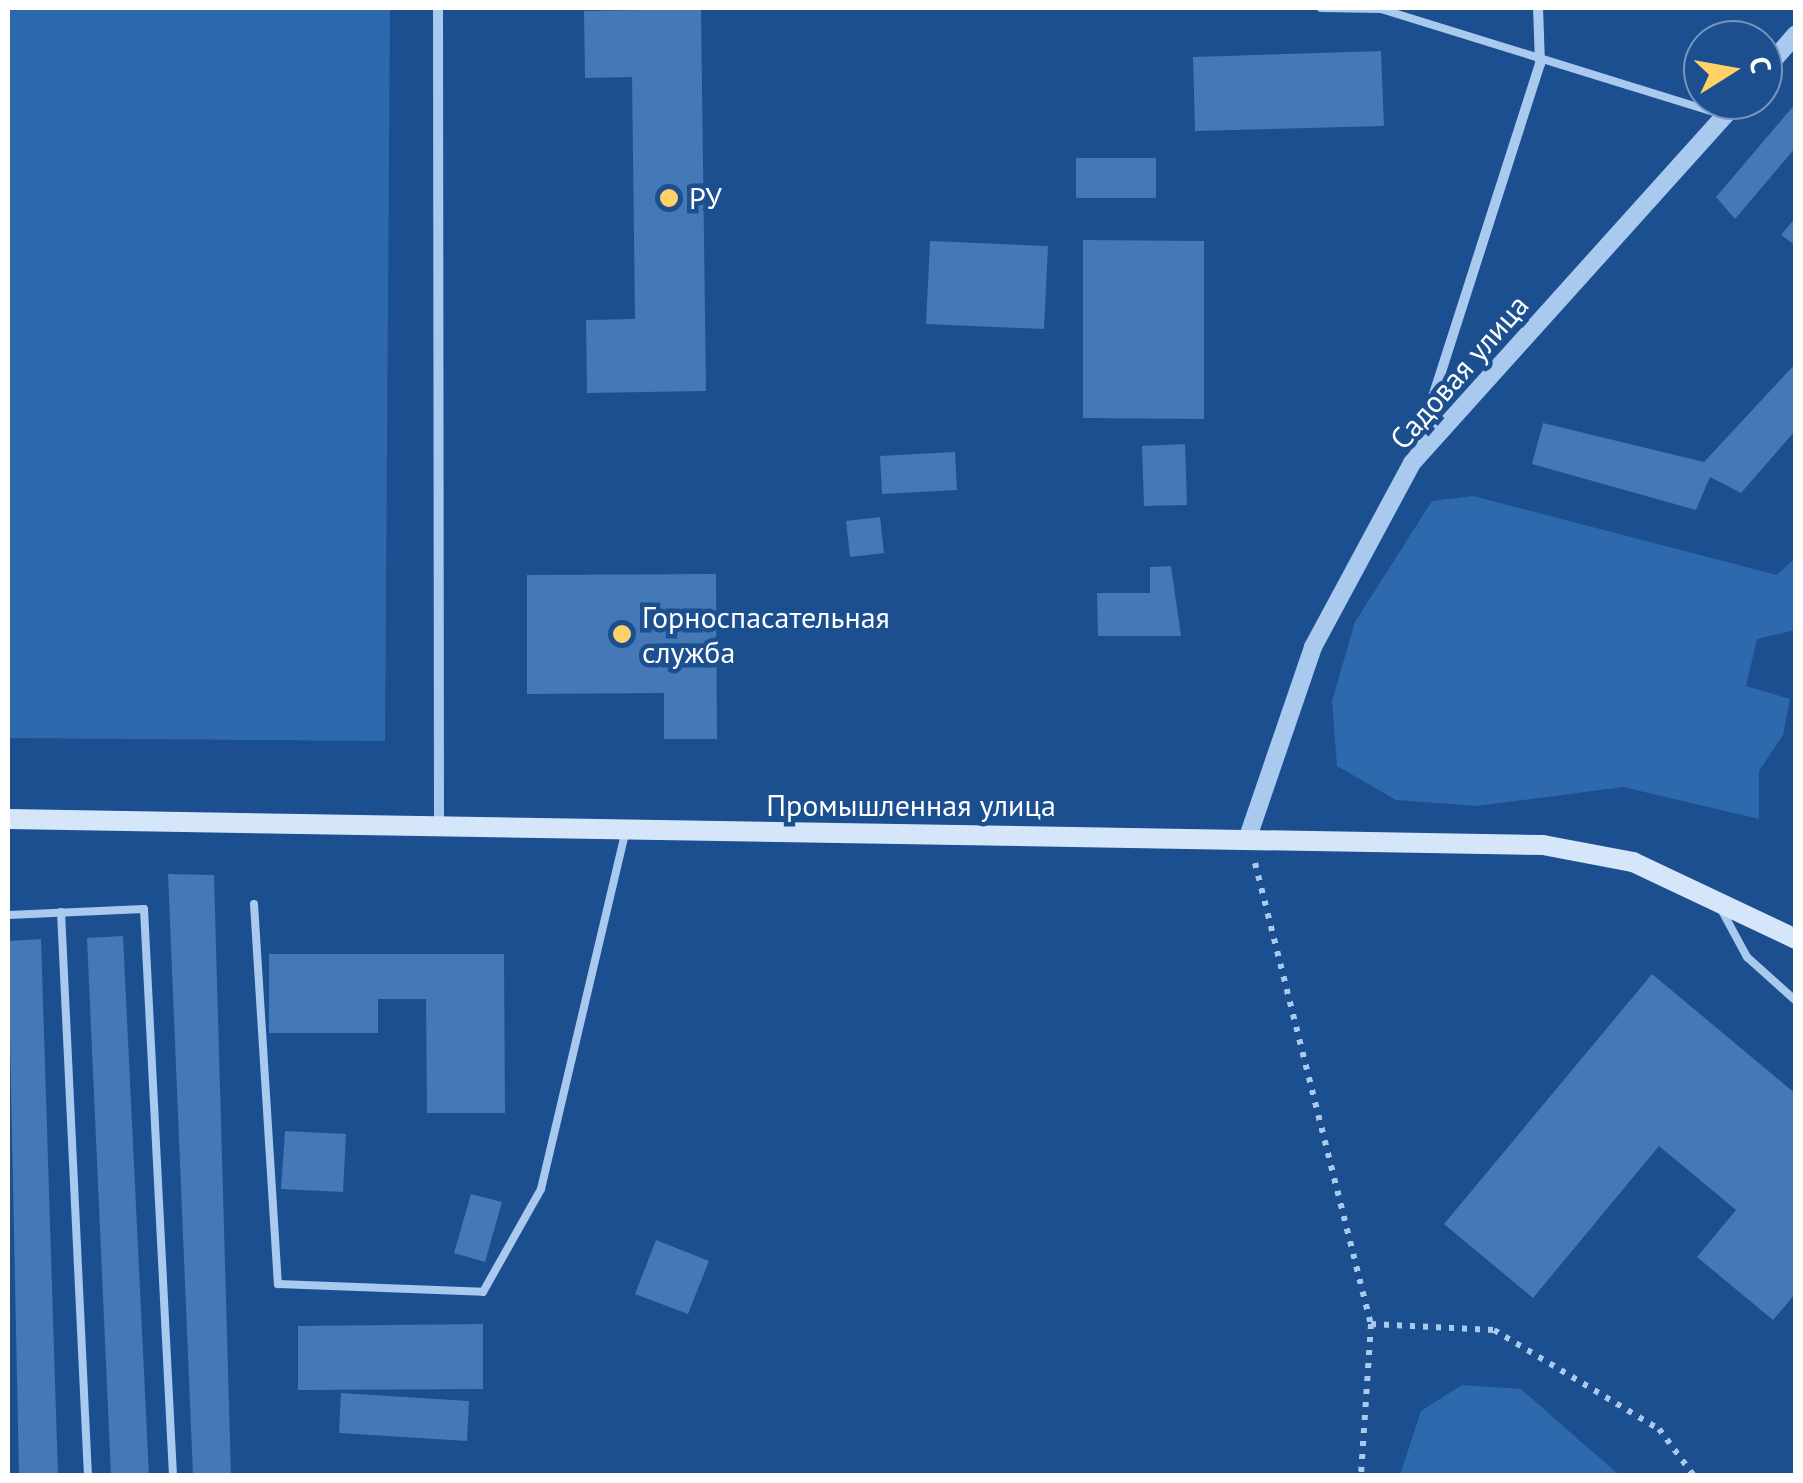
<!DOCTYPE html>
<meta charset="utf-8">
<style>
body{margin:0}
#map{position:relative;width:1803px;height:1483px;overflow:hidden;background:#1b4f8f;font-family:"PT Sans",sans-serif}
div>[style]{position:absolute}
.green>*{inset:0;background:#2e69ad}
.building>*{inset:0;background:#4478b7}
.path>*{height:6px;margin-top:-3px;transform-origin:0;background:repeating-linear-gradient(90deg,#a9c9ee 0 5px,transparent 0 13px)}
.service>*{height:8px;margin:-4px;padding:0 4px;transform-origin:4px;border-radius:4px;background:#a9c9ee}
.minor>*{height:10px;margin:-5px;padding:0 5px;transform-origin:5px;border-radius:5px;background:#a9c9ee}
.tertiary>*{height:18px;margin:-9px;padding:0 9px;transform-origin:9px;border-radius:9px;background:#a9c9ee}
.secondary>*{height:20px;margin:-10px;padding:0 10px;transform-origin:10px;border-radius:10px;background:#d6e6fa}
.dots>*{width:28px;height:28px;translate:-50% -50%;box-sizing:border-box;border:5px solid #1b4f8f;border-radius:50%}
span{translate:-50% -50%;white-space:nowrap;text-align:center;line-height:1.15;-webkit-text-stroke:9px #1b4f8f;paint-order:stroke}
.poi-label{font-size:30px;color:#fff}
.left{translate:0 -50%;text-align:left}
.street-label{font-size:30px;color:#fff}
.frame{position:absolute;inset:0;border:10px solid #fff;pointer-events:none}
.north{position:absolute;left:1683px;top:20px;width:100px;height:100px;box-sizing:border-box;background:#1b4f8f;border:2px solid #7695bc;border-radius:50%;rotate:79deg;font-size:28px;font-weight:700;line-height:40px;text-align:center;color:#fff}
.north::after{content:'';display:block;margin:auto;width:35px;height:45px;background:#ffd166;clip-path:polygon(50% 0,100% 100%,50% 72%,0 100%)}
</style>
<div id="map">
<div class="green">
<div style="clip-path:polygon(8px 8px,390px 8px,385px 741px,8px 738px)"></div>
<div style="clip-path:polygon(1473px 496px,1777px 575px,1795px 558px,1795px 630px,1757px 639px,1746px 686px,1790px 699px,1783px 735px,1759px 771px,1759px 819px,1623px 787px,1477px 806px,1396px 800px,1337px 766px,1332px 701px,1355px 622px,1432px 501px)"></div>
<div style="clip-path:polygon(1462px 1385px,1521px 1389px,1619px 1475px,1400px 1475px,1421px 1411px)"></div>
</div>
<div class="building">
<div style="clip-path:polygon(701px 9px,706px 391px,587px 393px,586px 320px,635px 319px,632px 77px,585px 78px,584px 11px)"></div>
<div style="clip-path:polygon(1381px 51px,1384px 126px,1195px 131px,1193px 57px)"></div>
<div style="clip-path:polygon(1796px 103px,1796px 147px,1735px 219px,1716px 197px)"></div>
<div style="clip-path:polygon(1076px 158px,1156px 158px,1156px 198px,1076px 198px)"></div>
<div style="clip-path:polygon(1796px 217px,1796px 246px,1781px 235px)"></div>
<div style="clip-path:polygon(1083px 240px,1204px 241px,1204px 419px,1083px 418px)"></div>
<div style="clip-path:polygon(930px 241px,1048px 246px,1044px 329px,926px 324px)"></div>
<div style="clip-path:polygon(1796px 363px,1796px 430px,1741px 493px,1710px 477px,1696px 510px,1532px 464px,1543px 423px,1704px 462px)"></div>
<div style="clip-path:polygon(1185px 444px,1187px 505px,1144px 506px,1142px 446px)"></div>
<div style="clip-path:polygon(955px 452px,957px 490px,882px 494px,880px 456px)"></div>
<div style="clip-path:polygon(880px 517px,884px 553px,850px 557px,846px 521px)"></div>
<div style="clip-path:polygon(1171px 566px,1181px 636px,1098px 636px,1097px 593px,1150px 593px,1150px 567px)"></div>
<div style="clip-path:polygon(716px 574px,717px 739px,664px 739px,664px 693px,527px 694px,527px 575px)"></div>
<div style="clip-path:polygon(168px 874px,214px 875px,231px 1476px,193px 1476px)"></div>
<div style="clip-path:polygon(123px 936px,149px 1476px,111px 1476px,87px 938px)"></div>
<div style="clip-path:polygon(41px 939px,58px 1476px,19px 1476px,8px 941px)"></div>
<div style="clip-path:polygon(269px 954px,504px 954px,505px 1113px,427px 1113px,426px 999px,378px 999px,378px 1033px,269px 1033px)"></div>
<div style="clip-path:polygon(1652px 974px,1796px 1094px,1796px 1293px,1773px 1320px,1697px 1257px,1736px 1210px,1659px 1146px,1533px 1298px,1444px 1224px)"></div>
<div style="clip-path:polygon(285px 1131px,346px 1134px,343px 1192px,281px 1189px)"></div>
<div style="clip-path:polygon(471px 1194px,502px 1202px,485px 1262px,454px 1253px)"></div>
<div style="clip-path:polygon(656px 1240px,709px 1261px,688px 1314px,635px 1294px)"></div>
<div style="clip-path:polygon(483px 1324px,483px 1389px,298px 1390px,298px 1326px)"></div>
<div style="clip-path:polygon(341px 1393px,469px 1401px,467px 1441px,339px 1433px)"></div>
</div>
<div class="path">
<div style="left:1255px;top:863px;width:475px;rotate:75.9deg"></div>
<div style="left:1371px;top:1324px;width:152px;rotate:93.8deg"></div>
<div style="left:1371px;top:1324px;width:123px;rotate:2.8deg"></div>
<div style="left:1494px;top:1330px;width:192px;rotate:31deg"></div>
<div style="left:1659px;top:1429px;width:59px;rotate:53.3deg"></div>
</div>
<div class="service">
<div style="left:1321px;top:8px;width:60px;rotate:1deg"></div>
<div style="left:1381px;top:9px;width:356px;rotate:17.2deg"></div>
<div style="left:254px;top:904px;width:381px;rotate:86.4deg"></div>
<div style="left:278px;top:1284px;width:205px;rotate:2.2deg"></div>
<div style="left:483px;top:1292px;width:118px;rotate:-60.6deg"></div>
<div style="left:541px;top:1189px;width:366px;rotate:-76.7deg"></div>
<div style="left:1721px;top:909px;width:55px;rotate:61.6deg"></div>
<div style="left:1747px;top:957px;width:66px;rotate:41.9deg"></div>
<div style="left:61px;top:912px;width:565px;rotate:87.26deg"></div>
<div style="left:8px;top:915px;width:136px;rotate:-2.5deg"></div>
<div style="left:144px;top:909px;width:568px;rotate:87.07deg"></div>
</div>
<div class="minor">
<div style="left:438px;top:8px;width:818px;rotate:89.93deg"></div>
<div style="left:1415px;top:453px;width:409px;rotate:-72.2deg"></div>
<div style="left:1540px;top:64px;width:56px;rotate:-92deg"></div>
</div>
<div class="tertiary">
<div style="left:1763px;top:72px;width:50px;rotate:-49deg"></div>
<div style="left:1248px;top:837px;width:201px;rotate:-71.1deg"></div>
<div style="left:1313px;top:647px;width:209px;rotate:-61.7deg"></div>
<div style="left:1412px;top:463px;width:489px;rotate:-48deg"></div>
</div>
<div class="secondary">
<div style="left:8px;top:819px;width:1535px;rotate:0.97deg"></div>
<div style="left:1543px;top:845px;width:92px;rotate:10.7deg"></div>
<div style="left:1633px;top:862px;width:180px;rotate:25.3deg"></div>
</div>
<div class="dots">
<div style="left:669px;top:198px;background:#ffd166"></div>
<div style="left:622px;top:634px;background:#ffd166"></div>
</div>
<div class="poi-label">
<span class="left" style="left:689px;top:198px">РУ</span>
<span class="left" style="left:642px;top:634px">Горноспасательная<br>служба</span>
</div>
<div class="street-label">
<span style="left:1459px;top:372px;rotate:-49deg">Садовая улица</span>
<span style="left:911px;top:805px">Промышленная улица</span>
</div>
<div class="frame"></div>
<div class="north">С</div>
</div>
